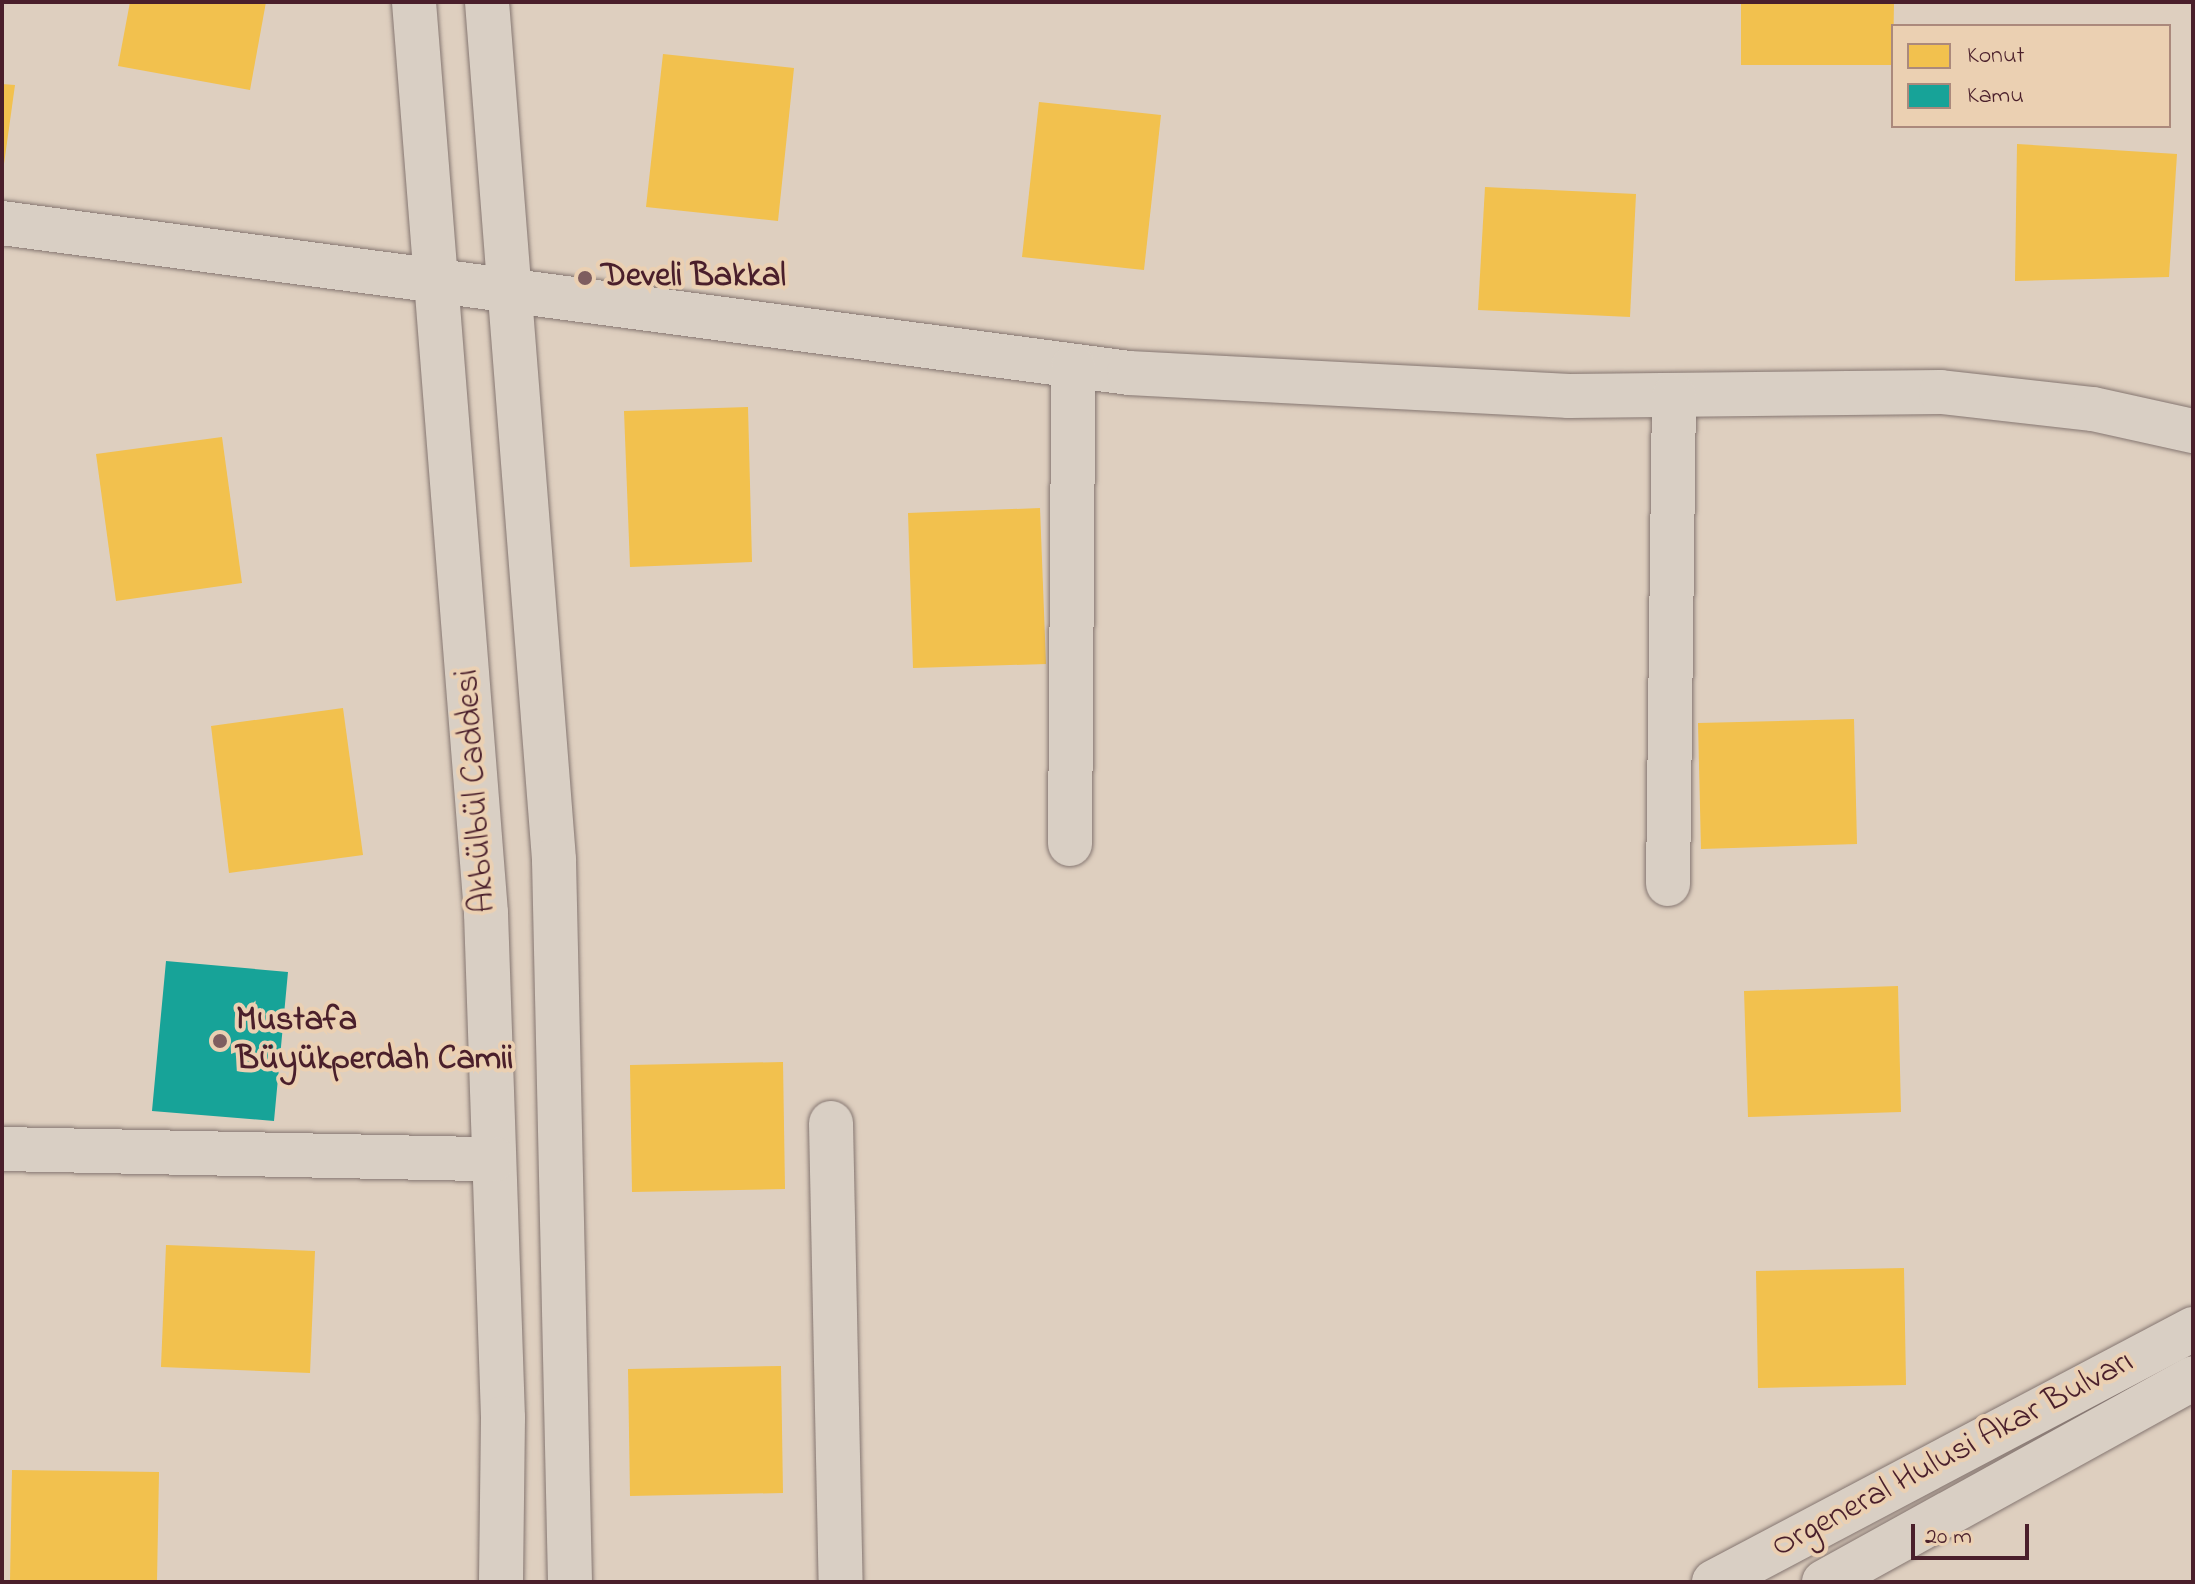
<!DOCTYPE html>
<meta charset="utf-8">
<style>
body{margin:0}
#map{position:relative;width:2195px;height:1584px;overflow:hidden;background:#decfbf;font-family:"Indie Flower",sans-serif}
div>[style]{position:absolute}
.homes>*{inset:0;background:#f2c14e}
.public>*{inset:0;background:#17a398}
.roads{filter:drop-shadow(0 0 2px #857671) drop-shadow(0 0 2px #857671)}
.street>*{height:44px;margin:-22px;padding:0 22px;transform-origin:22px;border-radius:22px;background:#d9cfc4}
.primary>*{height:44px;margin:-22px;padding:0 22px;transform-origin:22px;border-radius:22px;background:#d9cfc4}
.dots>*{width:22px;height:22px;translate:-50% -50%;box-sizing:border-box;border:4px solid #ebd0b2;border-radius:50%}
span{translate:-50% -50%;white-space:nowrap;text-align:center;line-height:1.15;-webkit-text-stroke:8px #ebd0b2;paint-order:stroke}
.poi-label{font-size:34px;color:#4a1f2b;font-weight:700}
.left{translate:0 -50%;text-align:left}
.street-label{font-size:34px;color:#4a1f2b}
.frame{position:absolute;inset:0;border:4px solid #4a1f2b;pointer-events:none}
.legend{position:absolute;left:1891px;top:24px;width:280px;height:104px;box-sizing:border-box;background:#ebd0b2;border:2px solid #ab897c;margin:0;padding:10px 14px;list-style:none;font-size:24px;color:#4a1f2b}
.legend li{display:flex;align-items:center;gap:16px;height:40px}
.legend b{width:40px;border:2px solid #ab897c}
.scale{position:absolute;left:1911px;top:1524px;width:118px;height:36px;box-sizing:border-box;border:4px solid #4a1f2b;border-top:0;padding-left:10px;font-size:24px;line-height:28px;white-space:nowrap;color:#4a1f2b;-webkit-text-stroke:6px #ebd0b2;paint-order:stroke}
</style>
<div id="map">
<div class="homes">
<div style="clip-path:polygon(130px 2px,266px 2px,250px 90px,118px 66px)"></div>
<div style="clip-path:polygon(1741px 2px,1894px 2px,1893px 65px,1741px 65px)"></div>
<div style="clip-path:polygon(663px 54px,794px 68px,778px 221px,646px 207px)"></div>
<div style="clip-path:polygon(2px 84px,15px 85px,4px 164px,2px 164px)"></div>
<div style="clip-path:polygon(1039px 102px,1161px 115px,1144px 270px,1022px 257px)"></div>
<div style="clip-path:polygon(2017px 144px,2177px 154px,2169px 277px,2015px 281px)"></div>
<div style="clip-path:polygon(1485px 187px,1636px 194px,1630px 317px,1478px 310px)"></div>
<div style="clip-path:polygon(748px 407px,752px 562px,630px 567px,624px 411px)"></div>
<div style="clip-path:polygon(222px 437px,242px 583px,116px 601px,96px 454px)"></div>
<div style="clip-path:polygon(1040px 508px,1046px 664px,913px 668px,908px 513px)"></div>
<div style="clip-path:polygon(343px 708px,363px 855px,229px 873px,211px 726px)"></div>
<div style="clip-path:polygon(1854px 719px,1857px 844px,1701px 849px,1698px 723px)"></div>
<div style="clip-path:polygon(1898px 986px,1901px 1112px,1748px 1117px,1744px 991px)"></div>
<div style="clip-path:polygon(783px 1062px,785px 1189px,632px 1192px,630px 1065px)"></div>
<div style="clip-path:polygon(166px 1245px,315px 1251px,310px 1373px,161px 1367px)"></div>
<div style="clip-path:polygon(1904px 1268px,1906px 1385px,1758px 1388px,1756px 1271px)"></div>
<div style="clip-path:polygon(781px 1366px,783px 1493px,630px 1496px,628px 1369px)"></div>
<div style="clip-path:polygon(12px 1470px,159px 1472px,157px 1582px,10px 1582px)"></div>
</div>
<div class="public">
<div style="clip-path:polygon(166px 961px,288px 972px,274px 1121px,152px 1111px)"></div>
</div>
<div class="roads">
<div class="street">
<div style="left:414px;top:2px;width:914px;rotate:85.48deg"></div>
<div style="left:486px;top:913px;width:505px;rotate:88.07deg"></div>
<div style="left:503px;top:1418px;width:164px;rotate:90.7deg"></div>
<div style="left:487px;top:2px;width:861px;rotate:85.53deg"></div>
<div style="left:554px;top:860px;width:722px;rotate:88.73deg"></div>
<div style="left:2px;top:223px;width:1137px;rotate:7.58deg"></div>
<div style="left:1129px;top:373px;width:441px;rotate:3deg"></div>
<div style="left:1569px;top:396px;width:372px;rotate:-0.6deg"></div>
<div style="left:1941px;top:392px;width:153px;rotate:6.4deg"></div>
<div style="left:2093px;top:409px;width:102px;rotate:12.4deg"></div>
<div style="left:1070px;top:844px;width:477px;rotate:-89.6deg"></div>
<div style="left:1668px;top:884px;width:488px;rotate:-89.3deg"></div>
<div style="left:831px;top:1123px;width:459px;rotate:88.8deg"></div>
<div style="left:2px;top:1149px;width:492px;rotate:1.2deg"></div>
</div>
<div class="primary">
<div style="left:1714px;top:1582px;width:542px;rotate:-27.84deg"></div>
<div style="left:1824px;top:1582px;width:422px;rotate:-28.9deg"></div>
</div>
</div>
<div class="dots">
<div style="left:585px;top:278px;background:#7e5d5f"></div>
<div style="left:220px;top:1041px;background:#7e5d5f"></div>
</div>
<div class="poi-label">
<span class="left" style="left:601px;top:278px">Develi Bakkal</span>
<span class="left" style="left:236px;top:1041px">Mustafa<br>Büyükperdah Camii</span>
</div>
<div class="street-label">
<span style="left:477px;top:791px;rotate:-94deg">Akbülbül Caddesi</span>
<span style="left:1953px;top:1455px;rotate:-28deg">Orgeneral Hulusi Akar Bulvarı</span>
</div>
<div class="frame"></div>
<ul class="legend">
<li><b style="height:22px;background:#f2c14e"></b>Konut</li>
<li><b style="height:22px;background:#17a398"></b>Kamu</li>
</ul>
<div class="scale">20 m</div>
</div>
